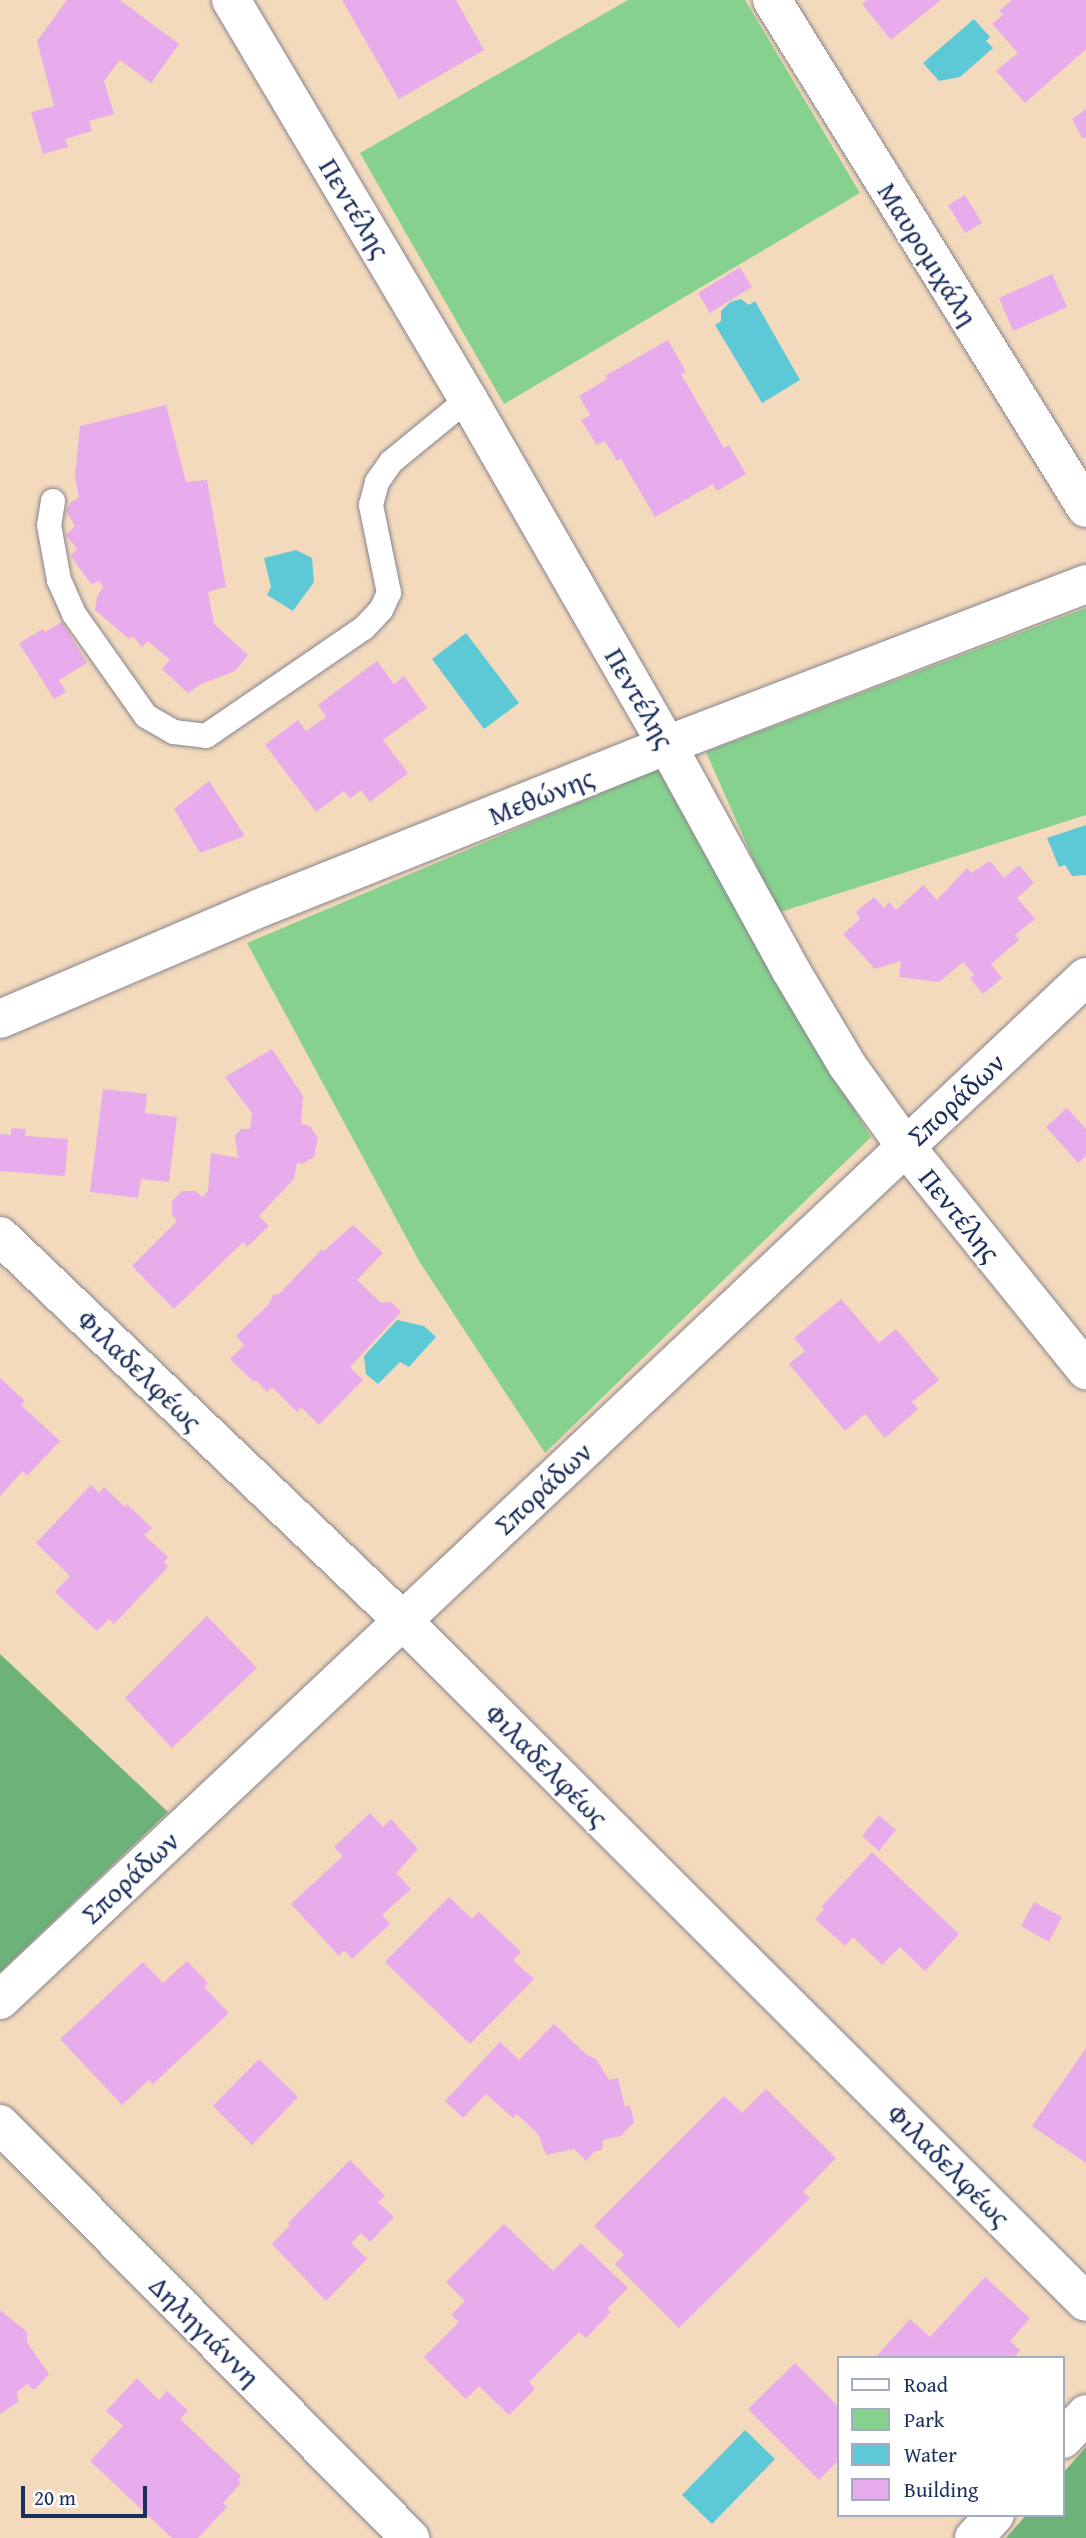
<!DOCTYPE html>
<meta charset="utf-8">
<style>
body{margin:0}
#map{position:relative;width:1086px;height:2538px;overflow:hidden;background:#f4dabd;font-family:"Gentium Book Plus",serif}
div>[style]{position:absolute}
.green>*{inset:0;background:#87d18e}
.forest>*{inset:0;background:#6db379}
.water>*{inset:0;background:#5dc9d6}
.building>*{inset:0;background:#e8abeb}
.roads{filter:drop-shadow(0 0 2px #88848e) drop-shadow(0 0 2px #88848e)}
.lane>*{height:24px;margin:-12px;padding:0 12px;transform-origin:12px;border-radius:12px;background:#fff}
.street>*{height:38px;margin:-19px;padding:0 19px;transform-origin:19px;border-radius:19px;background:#fff}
.secondary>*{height:38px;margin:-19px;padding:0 19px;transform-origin:19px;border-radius:19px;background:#fff}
span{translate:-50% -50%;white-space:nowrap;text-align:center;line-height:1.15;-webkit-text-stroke:5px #fff;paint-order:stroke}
.street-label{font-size:28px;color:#1b2f5e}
.legend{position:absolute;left:837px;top:2356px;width:228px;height:161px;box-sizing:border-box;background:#fff;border:2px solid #a4acbf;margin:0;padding:9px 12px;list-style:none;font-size:21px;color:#1b2f5e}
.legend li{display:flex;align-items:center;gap:14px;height:35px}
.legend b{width:35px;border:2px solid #a4acbf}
.scale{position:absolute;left:21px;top:2486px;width:126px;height:32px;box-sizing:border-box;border:4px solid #1b2f5e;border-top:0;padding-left:9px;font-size:21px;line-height:24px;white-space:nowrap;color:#1b2f5e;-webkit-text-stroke:5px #fff;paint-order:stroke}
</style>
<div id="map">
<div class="green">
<div style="clip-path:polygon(628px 0,745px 0,860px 193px,504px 404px,360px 153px)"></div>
<div style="clip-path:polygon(1086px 608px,1086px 815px,777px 913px,706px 752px)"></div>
<div style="clip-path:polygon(658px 769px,769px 970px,871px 1137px,545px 1453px,419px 1261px,247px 943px)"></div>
</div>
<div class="forest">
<div style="clip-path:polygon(0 1654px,168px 1812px,0 1972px)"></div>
<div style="clip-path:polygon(1086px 2447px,1086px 2538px,1006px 2538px,1026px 2515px,1063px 2515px,1063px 2473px)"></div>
</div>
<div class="water">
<div style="clip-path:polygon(974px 19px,990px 37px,986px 41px,993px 48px,960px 77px,939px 81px,923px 63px)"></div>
<div style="clip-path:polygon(741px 299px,749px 305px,755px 301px,800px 380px,762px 403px,715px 325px,721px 321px,721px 311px,730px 302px)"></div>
<div style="clip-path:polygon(296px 550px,312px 558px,314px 582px,293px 611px,267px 595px,271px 587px,264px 558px)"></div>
<div style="clip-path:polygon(466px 633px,519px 703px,484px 729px,432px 659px)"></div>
<div style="clip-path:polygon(1086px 825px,1086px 875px,1072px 876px,1065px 865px,1059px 867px,1047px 838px)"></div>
<div style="clip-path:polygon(397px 1320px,424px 1326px,436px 1337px,409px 1367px,400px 1362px,378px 1384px,366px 1374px,364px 1356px)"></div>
<div style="clip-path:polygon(745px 2430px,775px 2459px,712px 2524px,682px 2495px)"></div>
</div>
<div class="building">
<div style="clip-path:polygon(67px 0,120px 0,179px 44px,151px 83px,120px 60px,104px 81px,114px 114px,89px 121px,92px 131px,65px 139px,68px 147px,43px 154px,31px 112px,54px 106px,37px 41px)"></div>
<div style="clip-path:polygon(342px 0,456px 0,484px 50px,399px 99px)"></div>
<div style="clip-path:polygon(867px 0,941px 0,891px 40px,862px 4px)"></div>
<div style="clip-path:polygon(1012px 0,1086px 0,1086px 49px,1025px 103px,996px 71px,1018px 53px,992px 24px,1003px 15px,999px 11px)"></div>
<div style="clip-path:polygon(1086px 109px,1086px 137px,1082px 138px,1072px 119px)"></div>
<div style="clip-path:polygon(965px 195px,982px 223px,965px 233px,948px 205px)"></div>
<div style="clip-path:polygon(740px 267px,752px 287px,710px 313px,698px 293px)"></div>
<div style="clip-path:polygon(1052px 274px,1067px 307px,1013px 331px,999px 298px)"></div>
<div style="clip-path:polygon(668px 340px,686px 372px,681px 374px,724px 448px,729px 445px,746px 474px,717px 491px,713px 484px,655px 517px,621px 459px,617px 461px,605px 441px,597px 445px,581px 420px,590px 415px,579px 396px,607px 379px,605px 376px)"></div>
<div style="clip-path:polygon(166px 405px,186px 482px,207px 480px,226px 587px,208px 592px,214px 624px,248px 655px,235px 671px,201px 684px,188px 693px,162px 669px,170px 660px,148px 641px,142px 647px,133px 636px,129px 639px,95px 610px,97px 597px,103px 587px,99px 581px,91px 584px,71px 556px,77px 549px,66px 535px,75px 526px,66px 511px,71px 502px,79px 498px,75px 477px,80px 426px)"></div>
<div style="clip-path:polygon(62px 622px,87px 663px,59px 680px,66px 692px,54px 699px,19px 643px,43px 629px,45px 632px)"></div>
<div style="clip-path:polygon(377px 661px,394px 684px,404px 676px,427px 708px,383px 740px,408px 773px,370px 802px,361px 790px,350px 799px,344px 791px,316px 812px,265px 745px,298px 720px,306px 731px,326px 717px,318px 705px)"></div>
<div style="clip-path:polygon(209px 781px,245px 836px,200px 853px,174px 809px)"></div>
<div style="clip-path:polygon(990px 861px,1004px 878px,1019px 865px,1034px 883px,1017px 898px,1035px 919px,1015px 935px,1019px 940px,991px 964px,1002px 978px,983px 994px,970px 978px,974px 975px,963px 962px,939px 982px,899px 977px,901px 961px,875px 969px,843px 934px,860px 919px,856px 912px,874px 897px,884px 908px,889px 902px,896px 910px,923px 885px,937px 900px,967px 868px,971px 873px)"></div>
<div style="clip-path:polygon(272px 1049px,303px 1096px,301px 1124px,310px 1126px,318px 1138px,314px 1157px,302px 1164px,297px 1163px,294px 1179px,259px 1216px,269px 1226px,247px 1247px,243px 1242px,174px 1309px,132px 1266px,177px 1221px,172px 1215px,172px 1201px,182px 1191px,196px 1191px,202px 1197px,208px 1191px,211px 1153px,238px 1158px,235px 1136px,241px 1129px,250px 1129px,252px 1113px,225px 1077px)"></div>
<div style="clip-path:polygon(103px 1089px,147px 1094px,145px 1113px,177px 1117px,169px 1182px,141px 1179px,138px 1198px,90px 1192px)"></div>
<div style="clip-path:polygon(1067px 1108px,1086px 1129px,1086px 1156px,1078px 1163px,1046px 1127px)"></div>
<div style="clip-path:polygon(11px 1128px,26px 1129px,25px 1136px,68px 1139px,65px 1176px,0 1171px,0 1134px,11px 1135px)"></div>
<div style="clip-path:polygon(353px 1225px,383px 1253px,357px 1280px,381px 1303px,391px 1302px,401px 1312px,350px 1367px,363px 1380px,319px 1425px,301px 1407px,297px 1412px,272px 1387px,267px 1392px,256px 1380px,254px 1382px,230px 1359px,244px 1345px,236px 1336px,269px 1304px,273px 1295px,279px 1294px,322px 1249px,324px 1251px)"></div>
<div style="clip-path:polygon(841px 1299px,879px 1343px,896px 1329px,939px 1380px,912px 1402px,918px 1409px,885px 1438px,865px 1414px,845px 1431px,789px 1364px,805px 1351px,794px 1338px)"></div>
<div style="clip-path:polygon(0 1378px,25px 1401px,21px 1405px,60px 1441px,27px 1476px,23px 1471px,0 1496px)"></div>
<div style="clip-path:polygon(91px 1485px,99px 1493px,104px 1487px,125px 1507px,127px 1504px,152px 1528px,144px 1535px,168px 1557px,164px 1562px,168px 1567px,114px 1624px,109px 1619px,97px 1631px,55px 1592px,70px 1576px,36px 1543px)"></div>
<div style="clip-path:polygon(207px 1616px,257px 1668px,172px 1748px,125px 1698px)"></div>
<div style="clip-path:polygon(370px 1813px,383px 1827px,391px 1819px,418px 1849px,396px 1873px,411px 1889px,382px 1915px,390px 1924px,352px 1959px,344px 1950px,339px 1956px,291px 1904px,343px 1856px,334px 1847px)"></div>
<div style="clip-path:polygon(879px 1815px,896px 1830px,879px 1851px,862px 1836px)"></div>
<div style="clip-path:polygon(872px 1852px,959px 1934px,925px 1971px,900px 1947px,882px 1965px,853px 1937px,845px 1946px,815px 1919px,824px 1909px,822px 1906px)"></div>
<div style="clip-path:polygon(449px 1897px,472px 1919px,479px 1912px,521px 1952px,513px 1960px,534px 1979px,470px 2044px,385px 1962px)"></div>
<div style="clip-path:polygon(1034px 1902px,1062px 1917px,1049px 1942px,1021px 1926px)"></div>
<div style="clip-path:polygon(187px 1961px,208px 1983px,204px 1987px,229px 2013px,153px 2084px,149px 2080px,122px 2105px,60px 2039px,143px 1962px,163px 1983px)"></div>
<div style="clip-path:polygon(554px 2024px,587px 2055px,596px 2059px,609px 2080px,618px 2078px,625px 2107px,630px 2105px,634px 2122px,621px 2136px,603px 2140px,602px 2150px,595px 2151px,586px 2161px,574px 2149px,546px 2155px,538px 2134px,517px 2114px,513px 2118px,486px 2094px,463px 2118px,445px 2101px,500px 2042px,519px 2060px)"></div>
<div style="clip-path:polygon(1086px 2048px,1086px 2163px,1032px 2126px)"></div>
<div style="clip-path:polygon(259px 2059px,298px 2097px,252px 2145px,213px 2106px)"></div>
<div style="clip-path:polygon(766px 2089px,836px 2158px,803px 2192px,810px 2198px,679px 2328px,615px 2264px,624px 2255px,594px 2226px,724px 2096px,742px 2113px)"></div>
<div style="clip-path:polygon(350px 2160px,385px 2196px,378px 2202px,394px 2217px,370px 2242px,361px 2233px,351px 2243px,367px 2259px,326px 2301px,272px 2244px,290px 2225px,288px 2223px)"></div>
<div style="clip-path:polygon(504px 2224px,553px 2271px,581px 2243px,628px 2288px,607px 2309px,611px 2312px,586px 2338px,579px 2332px,529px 2382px,535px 2389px,509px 2415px,479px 2386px,466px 2399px,424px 2357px,459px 2322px,451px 2315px,465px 2301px,446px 2282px)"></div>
<div style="clip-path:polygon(985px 2277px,1030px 2318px,1010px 2341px,1020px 2350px,1013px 2358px,875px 2358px,910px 2319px,930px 2337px)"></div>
<div style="clip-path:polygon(0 2310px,27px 2332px,27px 2342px,49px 2374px,34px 2390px,27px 2384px,17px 2392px,18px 2402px,0 2414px)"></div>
<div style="clip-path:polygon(795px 2363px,839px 2407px,839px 2460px,819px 2480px,748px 2409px)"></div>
<div style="clip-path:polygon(137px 2378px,159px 2400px,167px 2391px,188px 2411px,180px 2419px,241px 2476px,238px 2480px,241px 2483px,223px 2503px,227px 2507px,198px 2538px,172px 2538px,90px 2461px,123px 2426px,106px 2411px)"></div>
</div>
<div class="roads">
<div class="lane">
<div style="left:53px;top:501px;width:24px;rotate:99deg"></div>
<div style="left:49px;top:525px;width:56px;rotate:79.7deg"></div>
<div style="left:59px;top:580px;width:37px;rotate:66deg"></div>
<div style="left:74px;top:614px;width:125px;rotate:54.8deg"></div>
<div style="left:146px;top:716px;width:32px;rotate:30deg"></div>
<div style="left:174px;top:732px;width:32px;rotate:7deg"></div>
<div style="left:206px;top:736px;width:191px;rotate:-34.4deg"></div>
<div style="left:364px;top:628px;width:25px;rotate:-47deg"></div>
<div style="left:381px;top:610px;width:19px;rotate:-65deg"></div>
<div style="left:389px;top:593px;width:90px;rotate:-101.6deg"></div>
<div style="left:371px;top:505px;width:24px;rotate:-75deg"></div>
<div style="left:377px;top:482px;width:24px;rotate:-55deg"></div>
<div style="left:391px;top:462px;width:99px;rotate:-39.3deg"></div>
</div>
<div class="street">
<div style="left:231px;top:0;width:464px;rotate:59.3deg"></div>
<div style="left:468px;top:399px;width:399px;rotate:60.1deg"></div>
<div style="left:667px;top:745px;width:256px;rotate:61.2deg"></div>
<div style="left:790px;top:969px;width:112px;rotate:59.3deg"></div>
<div style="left:847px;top:1065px;width:101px;rotate:54.3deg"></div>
<div style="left:906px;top:1147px;width:287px;rotate:51.1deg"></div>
<div style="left:772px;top:0;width:597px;rotate:58.28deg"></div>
<div style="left:0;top:1019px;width:293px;rotate:-23.1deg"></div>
<div style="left:270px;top:904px;width:428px;rotate:-21.8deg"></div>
<div style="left:667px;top:745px;width:449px;rotate:-21deg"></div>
<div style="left:0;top:1236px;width:557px;rotate:43.69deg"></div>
<div style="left:403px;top:1621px;width:964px;rotate:44.92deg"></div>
<div style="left:0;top:2124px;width:583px;rotate:45.28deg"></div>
<div style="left:1063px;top:2439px;width:34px;rotate:-47deg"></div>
<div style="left:974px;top:2538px;width:31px;rotate:-48deg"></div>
</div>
<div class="secondary">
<div style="left:0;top:2000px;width:1492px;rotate:-43.29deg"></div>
</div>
</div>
<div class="street-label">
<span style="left:355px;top:208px;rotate:59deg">Πεντέλης</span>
<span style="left:928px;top:254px;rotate:58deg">Μαυρομιχάλη</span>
<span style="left:640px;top:698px;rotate:60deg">Πεντέλης</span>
<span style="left:541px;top:796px;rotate:-22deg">Μεθώνης</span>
<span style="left:956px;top:1099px;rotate:-43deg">Σποράδων</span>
<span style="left:960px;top:1215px;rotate:51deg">Πεντέλης</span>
<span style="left:140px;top:1370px;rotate:44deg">Φιλαδελφέως</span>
<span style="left:543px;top:1488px;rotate:-43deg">Σποράδων</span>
<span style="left:547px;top:1765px;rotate:45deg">Φιλαδελφέως</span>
<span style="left:130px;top:1877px;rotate:-43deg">Σποράδων</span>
<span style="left:949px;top:2165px;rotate:45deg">Φιλαδελφέως</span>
<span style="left:205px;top:2331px;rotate:45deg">Δηληγιάννη</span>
</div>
<ul class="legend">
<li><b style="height:9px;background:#fff"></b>Road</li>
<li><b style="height:19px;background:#87d18e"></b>Park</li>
<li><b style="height:19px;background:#5dc9d6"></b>Water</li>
<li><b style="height:19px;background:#e8abeb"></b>Building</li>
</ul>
<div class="scale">20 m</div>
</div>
